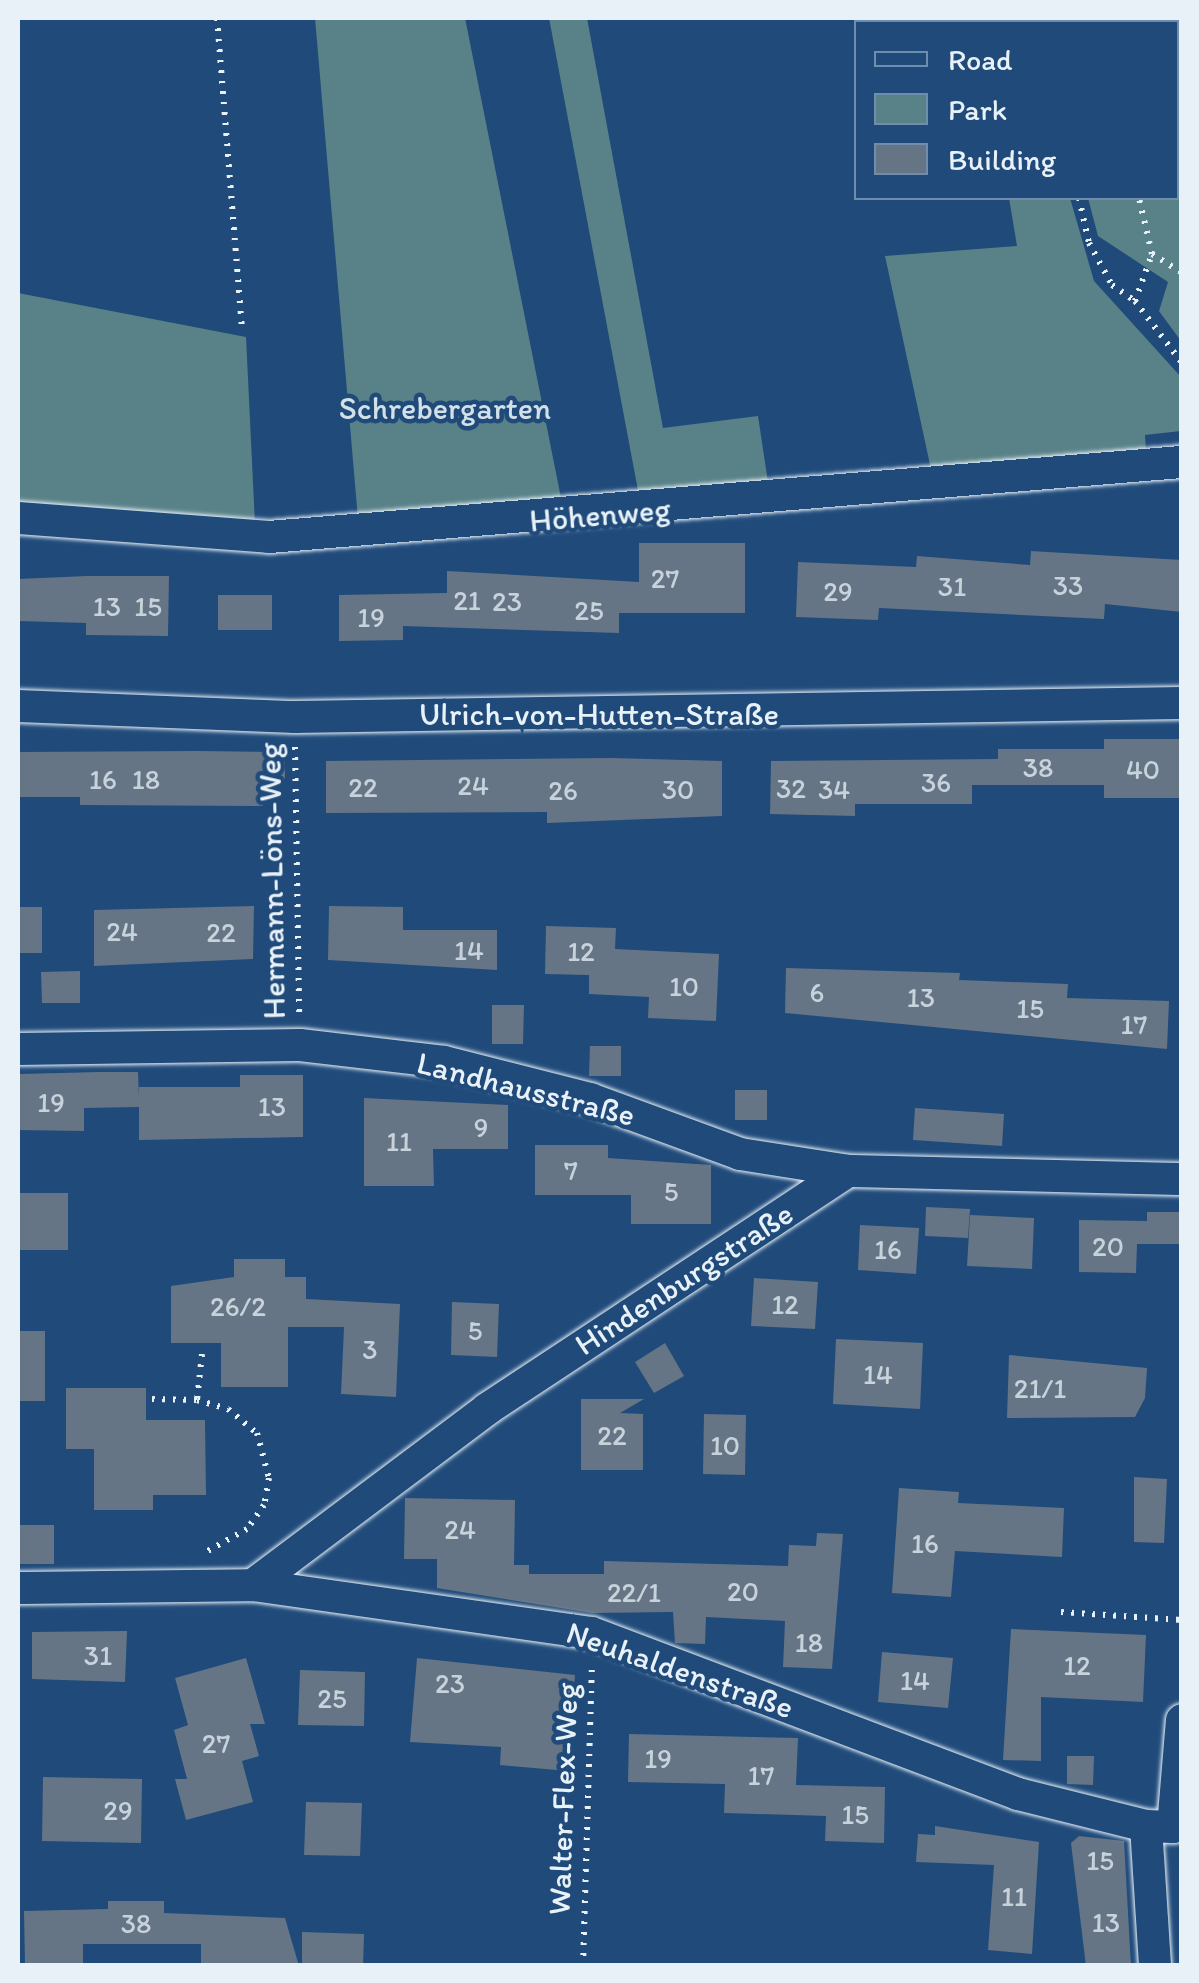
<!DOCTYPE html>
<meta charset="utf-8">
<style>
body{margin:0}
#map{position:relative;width:1199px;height:1983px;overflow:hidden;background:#1f4a7a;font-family:Itim,sans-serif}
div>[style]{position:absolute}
.green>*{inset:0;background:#588288}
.building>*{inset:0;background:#657585}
.path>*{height:6px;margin-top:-3px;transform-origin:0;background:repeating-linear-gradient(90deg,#e8f1f8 0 2.5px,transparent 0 10.5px)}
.roads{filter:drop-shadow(0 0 2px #e8f1f8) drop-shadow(0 0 2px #e8f1f8)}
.minor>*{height:32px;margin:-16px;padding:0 16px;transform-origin:16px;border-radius:16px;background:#1f4a7a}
span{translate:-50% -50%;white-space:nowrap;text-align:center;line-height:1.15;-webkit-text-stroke:9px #1f4a7a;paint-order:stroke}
.number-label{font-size:28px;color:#c7d2db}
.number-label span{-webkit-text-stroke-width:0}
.park-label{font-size:32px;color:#d2e0e7}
.street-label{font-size:32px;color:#e8f1f8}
.frame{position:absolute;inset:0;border:20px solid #e8f1f8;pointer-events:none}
.legend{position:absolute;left:854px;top:20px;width:325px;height:180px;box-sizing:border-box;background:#1f4a7a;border:2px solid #6f8dac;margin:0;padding:12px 18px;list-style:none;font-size:30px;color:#e8f1f8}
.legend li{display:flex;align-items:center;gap:20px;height:50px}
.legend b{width:50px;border:2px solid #6f8dac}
</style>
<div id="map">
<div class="green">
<div style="clip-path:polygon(315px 18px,465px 18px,563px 508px,358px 519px)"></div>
<div style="clip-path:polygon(549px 18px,587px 18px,663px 428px,758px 416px,769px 489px,640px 501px)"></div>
<div style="clip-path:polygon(1053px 18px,1181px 18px,1181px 341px,1159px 311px,1168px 282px,1098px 236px,1088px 198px,1176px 198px,1176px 22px)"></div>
<div style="clip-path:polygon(1009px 198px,1070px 198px,1094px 281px,1181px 377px,1181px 431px,1145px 435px,1146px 452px,932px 474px,885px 256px,1017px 246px)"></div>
<div style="clip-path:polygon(18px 293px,246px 337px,255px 524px,18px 504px)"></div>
</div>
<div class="building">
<div style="clip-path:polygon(639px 543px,745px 543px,745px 613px,619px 613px,619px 633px,403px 626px,403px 640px,339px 641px,339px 595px,447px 593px,447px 571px,639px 582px)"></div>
<div style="clip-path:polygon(1031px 551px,1182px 560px,1182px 612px,1105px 604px,1104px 619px,879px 608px,878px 620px,796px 617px,798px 562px,916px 567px,917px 556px,1030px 565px)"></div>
<div style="clip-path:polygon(87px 576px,169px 576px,168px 636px,86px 635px,86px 623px,18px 621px,18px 579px)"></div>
<div style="clip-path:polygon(218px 595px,272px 595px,272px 630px,218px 630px)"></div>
<div style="clip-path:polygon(1104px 739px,1182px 739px,1182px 798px,1104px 798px,1104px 785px,972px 785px,972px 804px,855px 804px,855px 816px,770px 814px,771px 761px,998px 759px,998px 749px,1104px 749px)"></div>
<div style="clip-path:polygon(198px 751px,285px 752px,285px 780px,263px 779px,263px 806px,80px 805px,80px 797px,18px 797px,18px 752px)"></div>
<div style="clip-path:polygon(611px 758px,722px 761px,722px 816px,547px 823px,547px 812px,326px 813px,326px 761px)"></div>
<div style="clip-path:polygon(254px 906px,253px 959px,94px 966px,94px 910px)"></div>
<div style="clip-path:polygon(329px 906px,403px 907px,403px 930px,497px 930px,497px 970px,328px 960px)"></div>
<div style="clip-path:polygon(18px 907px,42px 907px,42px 953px,18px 953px)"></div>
<div style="clip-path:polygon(546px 926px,616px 928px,615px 949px,719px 954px,716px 1021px,648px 1018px,649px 997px,589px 994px,589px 975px,545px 974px)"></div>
<div style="clip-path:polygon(786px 968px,960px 973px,959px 980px,1068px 984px,1067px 998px,1169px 1001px,1167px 1049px,785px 1013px)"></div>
<div style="clip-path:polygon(80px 971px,80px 1003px,42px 1003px,41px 972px)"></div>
<div style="clip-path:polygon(492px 1005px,524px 1005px,523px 1044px,492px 1044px)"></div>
<div style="clip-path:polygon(590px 1046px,621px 1046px,621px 1076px,589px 1076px)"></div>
<div style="clip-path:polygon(100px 1072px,138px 1072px,139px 1098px,139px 1087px,240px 1087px,240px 1075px,303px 1075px,303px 1137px,139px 1140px,139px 1107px,84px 1108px,84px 1131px,18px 1130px,18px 1074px)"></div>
<div style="clip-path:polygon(735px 1090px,767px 1090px,767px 1120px,735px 1120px)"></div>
<div style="clip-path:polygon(364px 1098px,508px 1105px,508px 1149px,433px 1149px,434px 1186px,364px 1186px)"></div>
<div style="clip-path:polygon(915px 1108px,1004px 1114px,1002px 1146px,913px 1140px)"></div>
<div style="clip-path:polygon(535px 1145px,608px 1145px,608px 1158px,711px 1165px,711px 1224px,631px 1224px,631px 1195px,535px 1195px)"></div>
<div style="clip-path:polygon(18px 1193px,68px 1193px,68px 1250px,18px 1250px)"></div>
<div style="clip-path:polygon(926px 1207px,970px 1209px,968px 1238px,925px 1236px)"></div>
<div style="clip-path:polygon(1147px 1212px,1182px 1212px,1182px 1244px,1137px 1244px,1136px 1273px,1079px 1272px,1079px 1220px,1147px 1221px)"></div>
<div style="clip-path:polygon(970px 1215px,1034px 1218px,1032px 1269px,967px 1266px)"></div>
<div style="clip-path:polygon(860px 1225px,919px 1228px,916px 1274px,858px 1270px)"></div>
<div style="clip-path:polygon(234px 1259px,285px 1259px,285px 1277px,306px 1277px,306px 1299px,400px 1304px,396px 1397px,341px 1394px,344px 1327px,288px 1327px,288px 1387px,221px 1387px,221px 1343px,171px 1343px,171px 1286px,234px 1277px)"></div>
<div style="clip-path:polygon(754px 1278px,818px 1282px,815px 1329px,751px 1326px)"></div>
<div style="clip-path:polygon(452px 1302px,499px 1304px,497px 1357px,451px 1355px)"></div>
<div style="clip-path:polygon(18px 1331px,45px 1331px,45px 1401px,18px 1401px)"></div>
<div style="clip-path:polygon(836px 1339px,923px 1343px,920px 1409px,833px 1404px)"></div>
<div style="clip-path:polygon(665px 1343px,684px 1376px,654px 1393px,635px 1362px)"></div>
<div style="clip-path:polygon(1009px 1355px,1147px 1368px,1145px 1398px,1135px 1417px,1007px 1418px)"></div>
<div style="clip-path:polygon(66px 1388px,146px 1388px,146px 1420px,205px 1420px,206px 1495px,153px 1495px,153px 1510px,94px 1510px,94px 1449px,66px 1449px)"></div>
<div style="clip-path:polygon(581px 1399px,644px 1399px,620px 1413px,643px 1414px,643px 1470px,581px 1470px)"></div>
<div style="clip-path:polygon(704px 1414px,746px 1415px,745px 1475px,703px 1474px)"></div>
<div style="clip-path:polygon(1134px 1477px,1167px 1479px,1164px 1543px,1134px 1542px)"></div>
<div style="clip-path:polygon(899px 1488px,959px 1492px,958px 1503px,1064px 1508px,1062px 1557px,955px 1551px,951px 1597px,892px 1593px)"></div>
<div style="clip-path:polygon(405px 1498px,515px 1500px,514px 1565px,529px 1565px,529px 1574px,604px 1574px,604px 1561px,788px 1566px,789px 1545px,816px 1546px,817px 1533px,843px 1534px,832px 1669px,783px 1667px,785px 1621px,706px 1617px,705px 1644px,675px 1643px,673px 1612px,592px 1613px,437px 1588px,437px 1559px,404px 1559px)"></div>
<div style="clip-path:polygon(18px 1525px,54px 1525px,54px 1564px,18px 1564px)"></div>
<div style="clip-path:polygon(1011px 1629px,1146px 1635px,1143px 1702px,1041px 1697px,1041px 1761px,1003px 1760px)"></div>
<div style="clip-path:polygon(127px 1631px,125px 1682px,32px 1679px,32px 1632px)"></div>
<div style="clip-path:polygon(882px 1652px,953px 1658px,948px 1708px,878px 1702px)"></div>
<div style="clip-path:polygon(246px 1658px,265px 1724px,250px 1724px,259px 1756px,242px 1761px,253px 1802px,186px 1820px,175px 1779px,187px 1779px,174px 1730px,188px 1725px,175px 1678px)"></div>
<div style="clip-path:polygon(417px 1658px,575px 1675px,568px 1771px,500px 1765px,501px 1747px,410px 1742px)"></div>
<div style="clip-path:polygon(300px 1670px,365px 1672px,364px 1726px,298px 1725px)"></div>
<div style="clip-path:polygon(629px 1734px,798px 1738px,796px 1785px,885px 1787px,884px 1843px,825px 1841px,826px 1816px,724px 1813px,725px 1784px,628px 1782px)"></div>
<div style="clip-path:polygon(1067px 1756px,1094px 1756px,1093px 1785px,1067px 1784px)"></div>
<div style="clip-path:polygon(43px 1777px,142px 1779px,141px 1843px,42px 1841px)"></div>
<div style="clip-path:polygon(306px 1802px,362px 1803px,360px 1856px,304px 1855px)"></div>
<div style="clip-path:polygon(935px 1826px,1039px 1842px,1032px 1954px,988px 1950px,994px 1865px,916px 1862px,918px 1834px,935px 1835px)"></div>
<div style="clip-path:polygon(1079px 1836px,1124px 1841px,1131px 1966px,1086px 1966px,1071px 1843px)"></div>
<div style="clip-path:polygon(108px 1901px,164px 1901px,164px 1913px,285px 1918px,299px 1966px,201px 1966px,201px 1944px,83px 1944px,83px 1966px,25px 1966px,24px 1911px,108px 1909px)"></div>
<div style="clip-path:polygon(302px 1932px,364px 1934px,363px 1966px,302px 1966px)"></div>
</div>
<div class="path">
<div style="left:217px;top:18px;width:311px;rotate:85.4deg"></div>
<div style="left:1043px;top:18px;width:4px;rotate:76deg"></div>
<div style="left:1083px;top:18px;width:4px;rotate:63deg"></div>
<div style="left:1079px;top:198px;width:46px;rotate:77.5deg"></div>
<div style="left:1089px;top:243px;width:48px;rotate:61.3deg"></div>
<div style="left:1112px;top:285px;width:28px;rotate:35deg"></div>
<div style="left:1135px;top:301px;width:78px;rotate:52.8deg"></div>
<div style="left:1152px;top:254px;width:36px;rotate:32deg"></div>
<div style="left:1135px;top:301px;width:50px;rotate:-70.1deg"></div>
<div style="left:1152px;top:254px;width:57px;rotate:-103.1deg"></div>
<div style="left:295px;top:747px;width:267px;rotate:89.1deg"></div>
<div style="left:202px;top:1354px;width:46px;rotate:96.2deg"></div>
<div style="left:197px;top:1400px;width:32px;rotate:16deg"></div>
<div style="left:228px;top:1409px;width:38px;rotate:40deg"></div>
<div style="left:257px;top:1433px;width:47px;rotate:75.1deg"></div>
<div style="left:269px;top:1478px;width:27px;rotate:100deg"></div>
<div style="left:264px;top:1505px;width:29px;rotate:125deg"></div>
<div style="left:247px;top:1529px;width:49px;rotate:150.8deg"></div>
<div style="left:152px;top:1399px;width:45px;rotate:1.3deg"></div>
<div style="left:1061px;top:1612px;width:121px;rotate:3.8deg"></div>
<div style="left:583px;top:1966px;width:302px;rotate:-88.3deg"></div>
</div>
<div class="roads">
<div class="minor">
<div style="left:18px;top:518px;width:252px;rotate:4.3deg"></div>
<div style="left:269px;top:537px;width:916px;rotate:-4.7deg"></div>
<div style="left:18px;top:706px;width:277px;rotate:2.3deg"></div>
<div style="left:295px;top:717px;width:887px;rotate:-0.9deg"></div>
<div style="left:18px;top:1049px;width:282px;rotate:-0.8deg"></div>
<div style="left:300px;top:1045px;width:145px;rotate:6.7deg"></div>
<div style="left:444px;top:1062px;width:151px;rotate:14.2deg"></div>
<div style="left:590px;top:1099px;width:160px;rotate:20.1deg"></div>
<div style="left:740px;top:1154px;width:109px;rotate:8.9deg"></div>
<div style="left:848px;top:1171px;width:334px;rotate:1.4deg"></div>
<div style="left:253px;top:1585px;width:293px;rotate:-36.9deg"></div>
<div style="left:487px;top:1409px;width:432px;rotate:-33.4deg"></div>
<div style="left:18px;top:1588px;width:235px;rotate:-0.7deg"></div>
<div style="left:253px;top:1585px;width:342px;rotate:8.1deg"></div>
<div style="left:592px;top:1633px;width:455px;rotate:20.7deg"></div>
<div style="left:1018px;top:1794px;width:132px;rotate:14deg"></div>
<div style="left:1146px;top:1826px;width:27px;rotate:2deg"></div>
<div style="left:1173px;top:1827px;width:107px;rotate:-85.2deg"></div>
<div style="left:1146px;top:1826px;width:140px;rotate:86.3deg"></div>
</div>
</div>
<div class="number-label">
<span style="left:665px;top:578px">27</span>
<span style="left:1068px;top:585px">33</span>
<span style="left:952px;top:586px">31</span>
<span style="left:838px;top:591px">29</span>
<span style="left:467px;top:600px">21</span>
<span style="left:507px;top:601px">23</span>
<span style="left:107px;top:606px">13</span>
<span style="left:148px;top:606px">15</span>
<span style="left:589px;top:610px">25</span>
<span style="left:371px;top:617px">19</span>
<span style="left:1038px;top:767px">38</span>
<span style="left:1143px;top:769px">40</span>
<span style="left:103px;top:779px">16</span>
<span style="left:146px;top:779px">18</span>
<span style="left:936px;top:782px">36</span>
<span style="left:473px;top:785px">24</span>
<span style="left:363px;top:787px">22</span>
<span style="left:791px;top:788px">32</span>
<span style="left:678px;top:789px">30</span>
<span style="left:834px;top:789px">34</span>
<span style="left:563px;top:790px">26</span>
<span style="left:122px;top:931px">24</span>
<span style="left:221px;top:932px">22</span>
<span style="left:469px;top:950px">14</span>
<span style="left:581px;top:951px">12</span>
<span style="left:684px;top:986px">10</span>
<span style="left:817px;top:992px">6</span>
<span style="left:921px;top:997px">13</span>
<span style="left:1030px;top:1008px">15</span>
<span style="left:1134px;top:1024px">17</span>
<span style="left:51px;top:1102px">19</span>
<span style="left:272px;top:1106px">13</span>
<span style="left:481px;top:1127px">9</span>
<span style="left:399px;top:1141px">11</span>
<span style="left:571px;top:1170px">7</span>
<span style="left:671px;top:1191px">5</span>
<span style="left:1108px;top:1246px">20</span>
<span style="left:888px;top:1249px">16</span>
<span style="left:785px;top:1304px">12</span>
<span style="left:238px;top:1306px">26/2</span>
<span style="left:475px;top:1330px">5</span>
<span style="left:370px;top:1349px">3</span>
<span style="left:878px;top:1374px">14</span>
<span style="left:1040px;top:1388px">21/1</span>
<span style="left:612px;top:1435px">22</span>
<span style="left:725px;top:1445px">10</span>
<span style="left:460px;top:1529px">24</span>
<span style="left:925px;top:1543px">16</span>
<span style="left:743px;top:1591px">20</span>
<span style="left:634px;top:1592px">22/1</span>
<span style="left:809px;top:1642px">18</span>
<span style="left:98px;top:1655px">31</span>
<span style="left:1077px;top:1665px">12</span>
<span style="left:915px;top:1680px">14</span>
<span style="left:450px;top:1683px">23</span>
<span style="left:332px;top:1698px">25</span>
<span style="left:216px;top:1743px">27</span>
<span style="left:658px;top:1758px">19</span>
<span style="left:761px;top:1775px">17</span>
<span style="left:118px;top:1810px">29</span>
<span style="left:855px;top:1814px">15</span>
<span style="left:1100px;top:1860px">15</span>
<span style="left:1014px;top:1896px">11</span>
<span style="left:1106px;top:1922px">13</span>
<span style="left:136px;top:1923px">38</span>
</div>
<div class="park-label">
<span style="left:445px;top:408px">Schrebergarten</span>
</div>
<div class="street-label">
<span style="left:600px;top:515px;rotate:-5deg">Höhenweg</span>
<span style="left:599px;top:714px">Ulrich-von-Hutten-Straße</span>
<span style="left:272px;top:881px;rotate:-91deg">Hermann-Löns-Weg</span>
<span style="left:526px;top:1089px;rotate:14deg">Landhausstraße</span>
<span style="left:684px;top:1279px;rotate:-33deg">Hindenburgstraße</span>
<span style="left:680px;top:1670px;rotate:19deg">Neuhaldenstraße</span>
<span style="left:563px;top:1799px;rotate:-88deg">Walter-Flex-Weg</span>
</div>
<div class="frame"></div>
<ul class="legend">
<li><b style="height:12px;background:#1f4a7a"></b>Road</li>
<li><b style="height:28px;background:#588288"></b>Park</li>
<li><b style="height:28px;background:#657585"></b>Building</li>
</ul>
</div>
